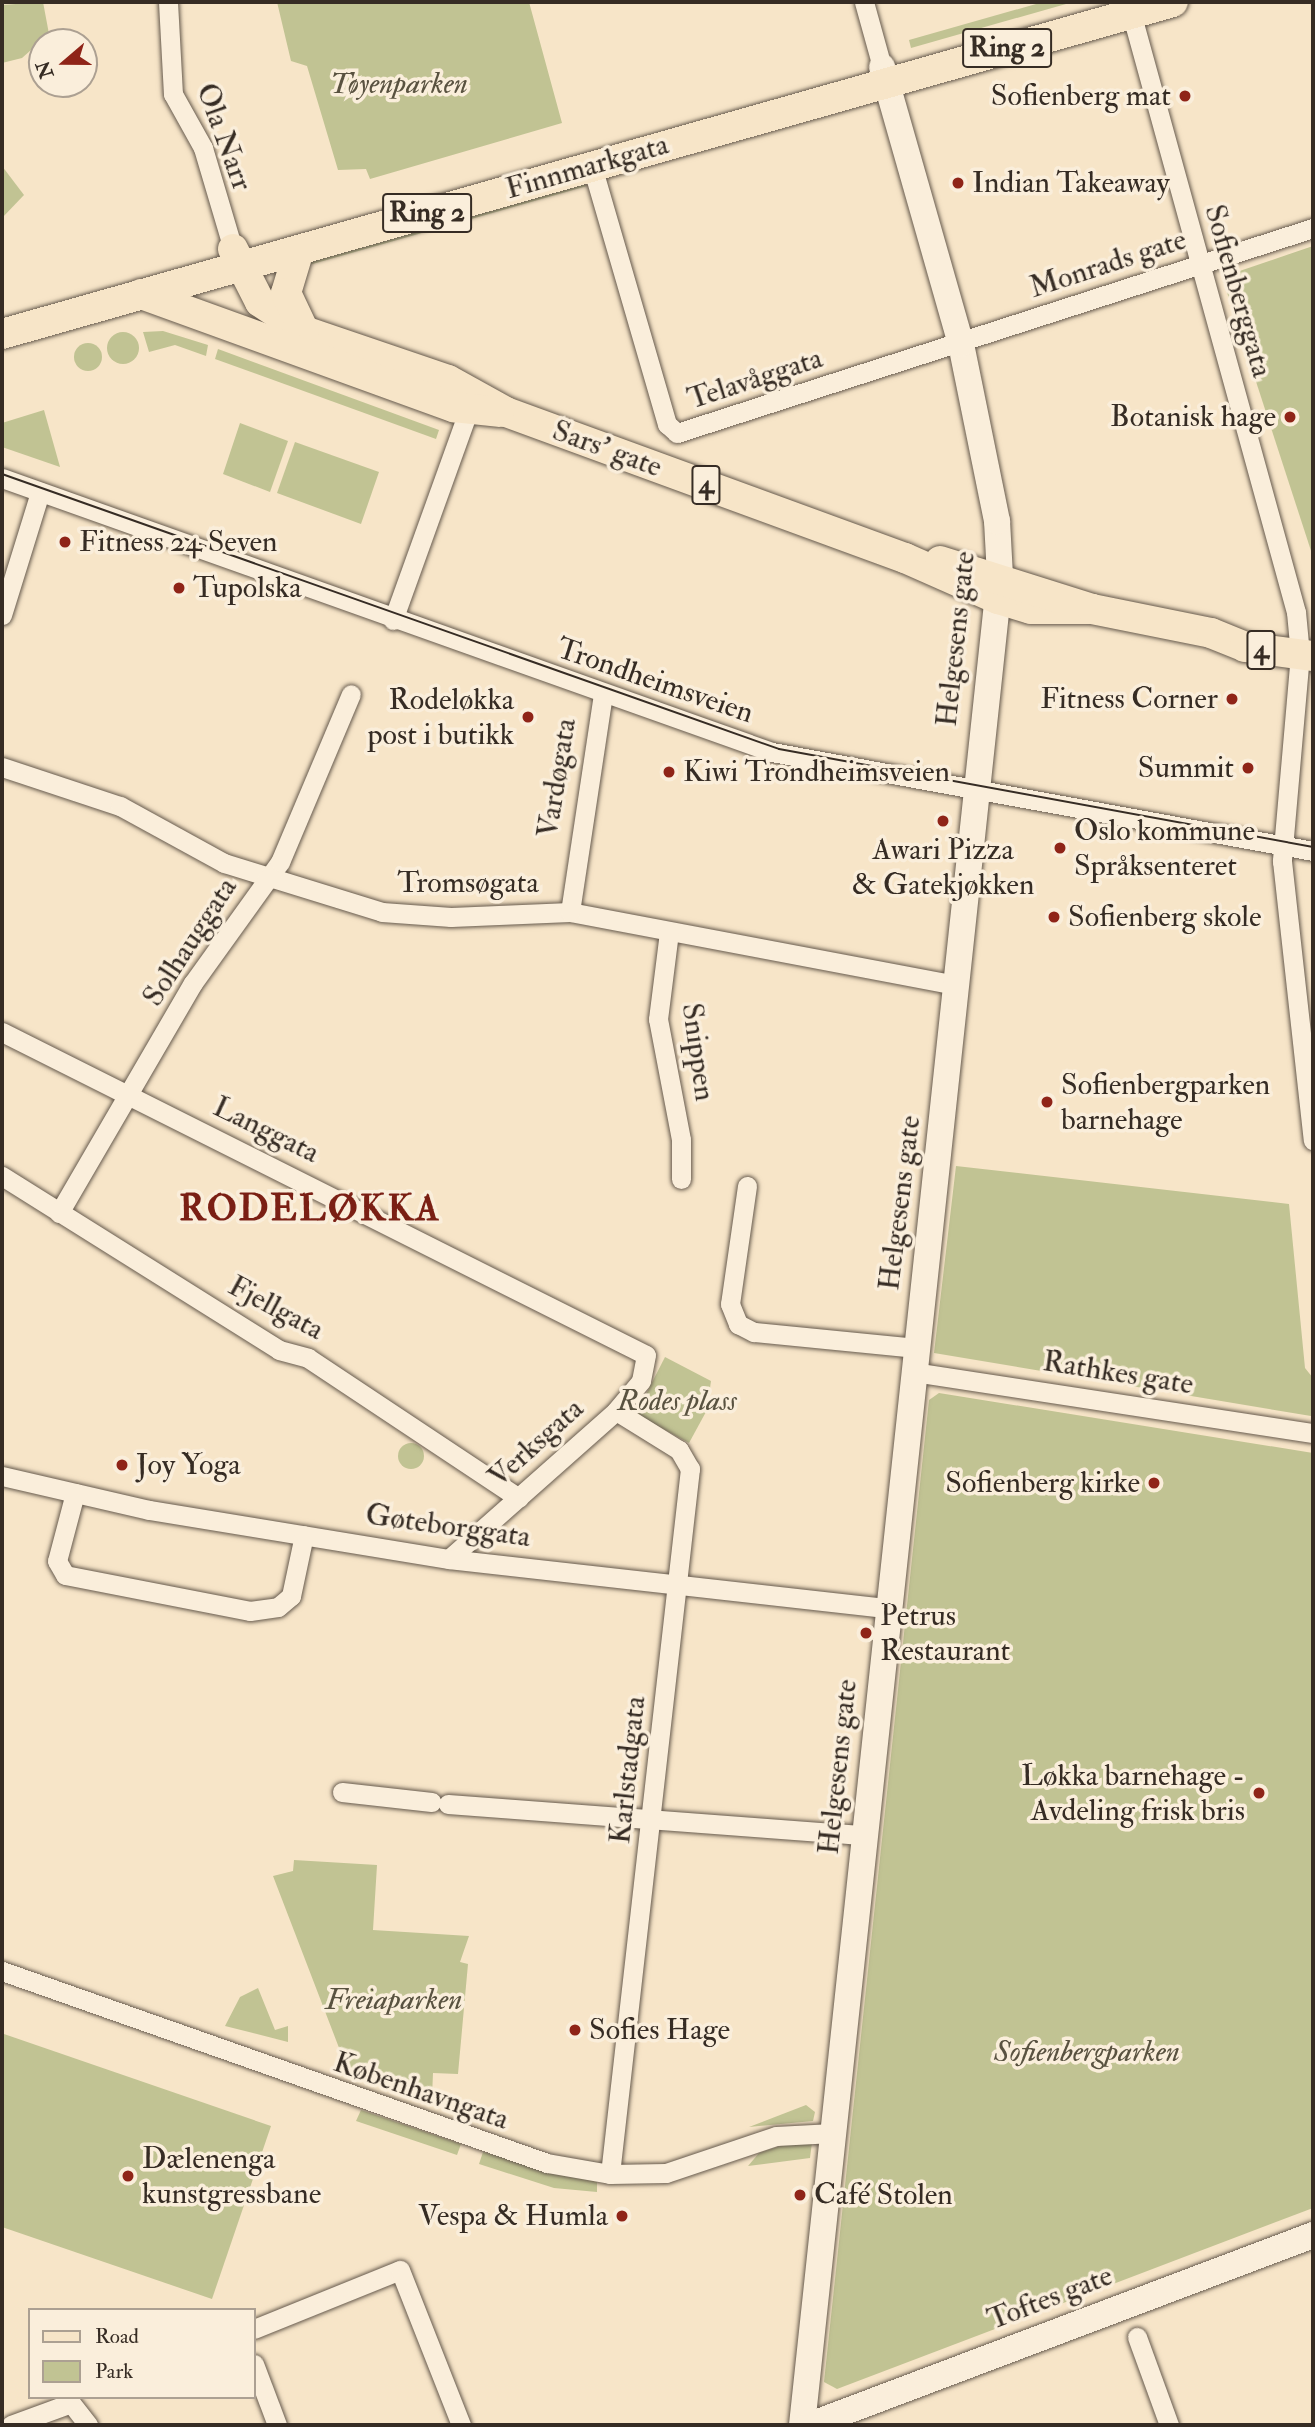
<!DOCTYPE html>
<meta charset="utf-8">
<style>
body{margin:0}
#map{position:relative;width:1315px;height:2427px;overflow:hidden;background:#f7e5c8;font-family:"IM FELL Double Pica",serif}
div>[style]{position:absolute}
.green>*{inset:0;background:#c1c393}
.round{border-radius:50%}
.roads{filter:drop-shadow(0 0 2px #665a4d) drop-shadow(0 0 2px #665a4d)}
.street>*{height:19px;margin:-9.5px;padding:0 9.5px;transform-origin:9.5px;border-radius:9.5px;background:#faeedb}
.secondary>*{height:26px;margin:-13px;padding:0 13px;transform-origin:13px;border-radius:13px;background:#faeedb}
.primary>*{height:30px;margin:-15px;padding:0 15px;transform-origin:15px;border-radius:15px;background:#f7e5c8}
.tram>*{height:2px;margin:-1px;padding:0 1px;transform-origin:1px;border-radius:1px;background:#362c24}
.dots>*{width:19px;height:19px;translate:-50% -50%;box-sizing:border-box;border:4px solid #faeedb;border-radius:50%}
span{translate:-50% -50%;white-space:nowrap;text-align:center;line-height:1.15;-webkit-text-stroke:7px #faeedb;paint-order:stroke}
.shield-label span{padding:2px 5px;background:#faeedb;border:2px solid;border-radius:5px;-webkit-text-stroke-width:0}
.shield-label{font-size:28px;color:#362c24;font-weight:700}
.park-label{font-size:30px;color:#595240;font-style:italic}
.poi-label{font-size:30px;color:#362c24}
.right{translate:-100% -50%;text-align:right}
.left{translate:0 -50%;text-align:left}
.street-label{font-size:30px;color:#362c24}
.district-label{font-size:37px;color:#7a1f14;font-weight:700;letter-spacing:2px}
.frame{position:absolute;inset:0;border:4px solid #362c24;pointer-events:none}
.legend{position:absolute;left:28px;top:2308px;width:228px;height:91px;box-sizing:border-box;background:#faeedb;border:2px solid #aca092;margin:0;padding:9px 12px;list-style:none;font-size:21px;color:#362c24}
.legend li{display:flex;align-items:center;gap:14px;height:35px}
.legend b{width:35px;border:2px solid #aca092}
.north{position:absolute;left:28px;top:28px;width:70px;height:70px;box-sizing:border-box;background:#faeedb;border:2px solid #aca092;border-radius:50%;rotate:250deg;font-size:19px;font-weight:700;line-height:28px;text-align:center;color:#362c24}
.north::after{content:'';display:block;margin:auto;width:24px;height:32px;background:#8f2418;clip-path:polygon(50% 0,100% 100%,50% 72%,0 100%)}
</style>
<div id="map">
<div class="green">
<div style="clip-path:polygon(43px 2px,49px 34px,22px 58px,2px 63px,2px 5px)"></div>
<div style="clip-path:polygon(277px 2px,529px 2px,562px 123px,370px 179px,366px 169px,338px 170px,307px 66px,291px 61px)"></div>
<div style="clip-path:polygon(1043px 2px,1073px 2px,911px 48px,909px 40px)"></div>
<div style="clip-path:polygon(2px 166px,24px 195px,2px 218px)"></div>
<div style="clip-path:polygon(582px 183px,587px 186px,302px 267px,306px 262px)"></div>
<div style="clip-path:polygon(1313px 246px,1313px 557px,1222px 277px)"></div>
<div style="clip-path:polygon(163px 331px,208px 345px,206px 356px,175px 345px,149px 352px,143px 332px)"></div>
<div class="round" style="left:107px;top:332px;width:32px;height:32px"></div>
<div class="round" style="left:74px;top:343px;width:28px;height:28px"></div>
<div style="clip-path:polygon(218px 349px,439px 430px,436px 439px,215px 359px)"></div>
<div style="clip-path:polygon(44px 410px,60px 467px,2px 447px,2px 423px)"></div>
<div style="clip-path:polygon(240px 423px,288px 441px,270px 492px,223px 474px)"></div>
<div style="clip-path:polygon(295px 442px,379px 472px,361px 524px,277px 493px)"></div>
<div style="clip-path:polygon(956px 1166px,1289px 1204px,1305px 1368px,1313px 1378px,1311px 1416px,934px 1353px)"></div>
<div style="clip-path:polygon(665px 1357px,711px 1381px,707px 1410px,689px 1443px,636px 1414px)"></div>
<div style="clip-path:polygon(939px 1393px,1313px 1453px,1313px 2208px,837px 2389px,824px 2382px,929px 1400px)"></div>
<div class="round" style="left:398px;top:1443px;width:26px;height:26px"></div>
<div style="clip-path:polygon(294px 1860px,377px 1865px,373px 1930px,469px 1936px,460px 1962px,468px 1964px,458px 2074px,433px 2073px,432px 2097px,346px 2066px,273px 1876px,293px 1871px)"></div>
<div style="clip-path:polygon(258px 1988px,275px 2030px,288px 2026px,288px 2042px,225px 2026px,240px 1997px)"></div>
<div style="clip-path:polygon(4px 2034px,271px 2126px,212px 2299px,2px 2227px)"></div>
<div style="clip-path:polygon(806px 2105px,815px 2112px,813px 2121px,749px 2127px)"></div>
<div style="clip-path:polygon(361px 2110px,461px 2144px,457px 2155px,356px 2121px)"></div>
<div style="clip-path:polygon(793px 2142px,812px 2142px,810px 2158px,748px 2166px,759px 2153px)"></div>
<div style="clip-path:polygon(483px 2152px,597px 2182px,597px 2192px,554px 2188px,479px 2164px)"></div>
</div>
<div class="roads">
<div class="street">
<div style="left:168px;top:2px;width:92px;rotate:86.9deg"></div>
<div style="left:173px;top:94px;width:62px;rotate:60.9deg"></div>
<div style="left:203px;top:148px;width:105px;rotate:73.5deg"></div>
<div style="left:864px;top:2px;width:67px;rotate:74.5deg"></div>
<div style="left:1129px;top:5px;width:630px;rotate:74.62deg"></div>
<div style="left:1296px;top:612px;width:42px;rotate:84.6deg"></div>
<div style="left:1300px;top:654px;width:208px;rotate:95deg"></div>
<div style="left:1282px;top:861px;width:281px;rotate:83.7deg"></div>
<div style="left:592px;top:166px;width:269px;rotate:73.8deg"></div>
<div style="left:667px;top:424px;width:13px;rotate:42deg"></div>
<div style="left:677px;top:433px;width:668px;rotate:-17.87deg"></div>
<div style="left:2px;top:478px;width:817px;rotate:19.59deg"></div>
<div style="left:772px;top:752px;width:550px;rotate:10.37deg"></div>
<div style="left:2px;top:615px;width:129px;rotate:-72.8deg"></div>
<div style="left:393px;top:620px;width:234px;rotate:-70.2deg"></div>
<div style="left:2px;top:767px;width:124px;rotate:18.3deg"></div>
<div style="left:120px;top:806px;width:119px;rotate:28.7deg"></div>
<div style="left:224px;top:863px;width:165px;rotate:17.2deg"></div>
<div style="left:382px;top:912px;width:69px;rotate:4.1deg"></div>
<div style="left:451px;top:917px;width:119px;rotate:-2.4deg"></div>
<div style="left:570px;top:912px;width:392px;rotate:10.7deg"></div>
<div style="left:570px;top:912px;width:219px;rotate:-81.4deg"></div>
<div style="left:669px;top:932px;width:88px;rotate:97.2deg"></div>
<div style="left:658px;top:1019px;width:123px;rotate:79.2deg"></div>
<div style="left:681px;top:1140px;width:39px;rotate:90deg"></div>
<div style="left:2px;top:1032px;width:720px;rotate:26.64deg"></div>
<div style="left:646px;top:1355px;width:26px;rotate:101deg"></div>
<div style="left:641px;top:1381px;width:39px;rotate:130deg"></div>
<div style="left:616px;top:1411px;width:223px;rotate:138.5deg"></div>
<div style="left:2px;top:1176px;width:327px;rotate:32.1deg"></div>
<div style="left:279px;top:1350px;width:30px;rotate:15deg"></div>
<div style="left:308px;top:1358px;width:253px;rotate:33.6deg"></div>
<div style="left:747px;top:1186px;width:119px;rotate:98.2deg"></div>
<div style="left:730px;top:1304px;width:22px;rotate:68deg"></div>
<div style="left:738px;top:1324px;width:18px;rotate:27deg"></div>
<div style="left:754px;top:1332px;width:164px;rotate:5.6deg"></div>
<div style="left:59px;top:1213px;width:266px;rotate:-59.8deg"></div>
<div style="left:193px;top:983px;width:149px;rotate:-54.3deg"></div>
<div style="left:280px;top:862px;width:182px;rotate:-67.1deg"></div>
<div style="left:914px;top:1372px;width:404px;rotate:8.7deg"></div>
<div style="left:2px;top:1476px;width:151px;rotate:13deg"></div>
<div style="left:149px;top:1510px;width:304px;rotate:9.3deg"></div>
<div style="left:449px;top:1559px;width:443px;rotate:6.4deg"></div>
<div style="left:75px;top:1493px;width:70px;rotate:104.8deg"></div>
<div style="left:57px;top:1561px;width:16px;rotate:60deg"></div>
<div style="left:65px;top:1575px;width:188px;rotate:11deg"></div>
<div style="left:250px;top:1611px;width:28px;rotate:-8deg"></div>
<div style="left:278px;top:1607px;width:17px;rotate:-40deg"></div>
<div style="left:291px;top:1596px;width:62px;rotate:-78deg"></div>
<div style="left:342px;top:1792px;width:90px;rotate:6.4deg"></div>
<div style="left:448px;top:1804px;width:417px;rotate:4.3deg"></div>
<div style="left:2px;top:1971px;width:578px;rotate:19.41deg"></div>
<div style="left:547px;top:2163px;width:64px;rotate:9.9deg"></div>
<div style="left:610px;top:2174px;width:56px;rotate:-1deg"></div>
<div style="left:666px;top:2173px;width:116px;rotate:-18.6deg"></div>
<div style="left:776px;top:2136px;width:57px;rotate:-3deg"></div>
<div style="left:610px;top:2174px;width:710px;rotate:-83.53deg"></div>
<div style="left:690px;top:1469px;width:22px;rotate:-120deg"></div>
<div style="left:679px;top:1450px;width:74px;rotate:-148.2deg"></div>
<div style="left:254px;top:2329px;width:157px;rotate:-22deg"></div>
<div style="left:400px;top:2270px;width:167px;rotate:68.5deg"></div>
<div style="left:1137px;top:2337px;width:94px;rotate:70deg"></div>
<div style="left:254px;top:2364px;width:65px;rotate:69.3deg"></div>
<div style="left:11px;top:2425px;width:64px;rotate:-20.1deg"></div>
<div style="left:71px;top:2403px;width:28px;rotate:52deg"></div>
</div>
<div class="secondary">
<div style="left:802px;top:2425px;width:1860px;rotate:-83.89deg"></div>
<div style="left:1000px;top:576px;width:55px;rotate:-93.1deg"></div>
<div style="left:997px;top:521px;width:181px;rotate:-101.5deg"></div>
<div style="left:961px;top:344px;width:288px;rotate:-105.9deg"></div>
<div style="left:810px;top:2425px;width:538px;rotate:-20.69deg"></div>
</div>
<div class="primary">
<div style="left:233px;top:249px;width:59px;rotate:63deg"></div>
<div style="left:260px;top:302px;width:53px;rotate:33.4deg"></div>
<div style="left:304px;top:331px;width:152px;rotate:18.8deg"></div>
<div style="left:448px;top:380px;width:66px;rotate:28.9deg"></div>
<div style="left:506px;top:412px;width:425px;rotate:20.1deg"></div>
<div style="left:905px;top:558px;width:102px;rotate:23.8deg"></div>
<div style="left:998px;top:599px;width:34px;rotate:17deg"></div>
<div style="left:1031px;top:609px;width:61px"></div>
<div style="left:299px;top:250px;width:45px;rotate:106.8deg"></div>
<div style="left:286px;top:293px;width:42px;rotate:64.7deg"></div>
<div style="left:141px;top:294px;width:333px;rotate:19.9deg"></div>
<div style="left:454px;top:407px;width:45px;rotate:6.3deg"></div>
<div style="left:2px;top:334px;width:1217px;rotate:-15.83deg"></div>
<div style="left:940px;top:561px;width:159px;rotate:17.5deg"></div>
<div style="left:1092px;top:609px;width:121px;rotate:11.4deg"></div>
<div style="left:1211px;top:633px;width:37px;rotate:22deg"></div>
<div style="left:1245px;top:647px;width:69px;rotate:7.5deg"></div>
</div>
</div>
<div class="tram">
<div style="left:2px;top:474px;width:824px;rotate:19.49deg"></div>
<div style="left:779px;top:749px;width:543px;rotate:10.4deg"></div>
</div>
<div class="dots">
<div style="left:1185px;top:96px;background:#8f2418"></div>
<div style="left:958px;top:183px;background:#8f2418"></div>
<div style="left:1290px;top:417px;background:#8f2418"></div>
<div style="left:65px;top:542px;background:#8f2418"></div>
<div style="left:179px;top:588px;background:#8f2418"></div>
<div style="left:1232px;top:699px;background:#8f2418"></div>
<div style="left:528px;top:717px;background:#8f2418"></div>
<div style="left:1248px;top:768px;background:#8f2418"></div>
<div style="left:669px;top:772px;background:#8f2418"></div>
<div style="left:943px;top:821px;background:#8f2418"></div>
<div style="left:1060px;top:848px;background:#8f2418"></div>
<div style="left:1054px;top:917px;background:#8f2418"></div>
<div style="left:1047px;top:1102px;background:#8f2418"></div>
<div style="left:122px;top:1465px;background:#8f2418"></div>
<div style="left:1154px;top:1483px;background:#8f2418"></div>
<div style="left:866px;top:1633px;background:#8f2418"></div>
<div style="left:1259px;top:1793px;background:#8f2418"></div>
<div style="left:575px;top:2030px;background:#8f2418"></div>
<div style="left:128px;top:2176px;background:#8f2418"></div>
<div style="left:800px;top:2195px;background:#8f2418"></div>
<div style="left:622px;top:2216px;background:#8f2418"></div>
</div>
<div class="shield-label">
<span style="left:1007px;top:48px">Ring 2</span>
<span style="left:427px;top:213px">Ring 2</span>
<span style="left:706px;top:485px">4</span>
<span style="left:1261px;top:650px">4</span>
</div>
<div class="park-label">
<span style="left:399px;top:84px">Tøyenparken</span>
<span style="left:677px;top:1401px">Rodes plass</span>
<span style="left:394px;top:2000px">Freiaparken</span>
<span style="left:1087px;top:2052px">Sofienbergparken</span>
</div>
<div class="poi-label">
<span class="right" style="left:1171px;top:96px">Sofienberg mat</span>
<span class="left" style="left:972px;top:183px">Indian Takeaway</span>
<span class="right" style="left:1276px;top:417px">Botanisk hage</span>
<span class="left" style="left:79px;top:542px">Fitness 24 Seven</span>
<span class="left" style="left:193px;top:588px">Tupolska</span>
<span class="right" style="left:1218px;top:699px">Fitness Corner</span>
<span class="right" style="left:514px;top:717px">Rodeløkka<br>post i butikk</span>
<span class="right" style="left:1234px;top:768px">Summit</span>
<span class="left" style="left:683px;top:772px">Kiwi Trondheimsveien</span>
<span class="left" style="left:1074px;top:848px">Oslo kommune<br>Språksenteret</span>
<span style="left:943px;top:867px">Awari Pizza<br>&amp; Gatekjøkken</span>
<span class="left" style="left:1068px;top:917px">Sofienberg skole</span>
<span class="left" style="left:1061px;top:1102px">Sofienbergparken<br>barnehage</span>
<span class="left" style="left:136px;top:1465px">Joy Yoga</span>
<span class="right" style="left:1140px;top:1483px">Sofienberg kirke</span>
<span class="left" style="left:880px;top:1633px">Petrus<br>Restaurant</span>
<span class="right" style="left:1245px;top:1793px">Løkka barnehage -<br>Avdeling frisk bris</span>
<span class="left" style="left:589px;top:2030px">Sofies Hage</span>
<span class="left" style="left:142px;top:2176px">Dælenenga<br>kunstgressbane</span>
<span class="left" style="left:814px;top:2195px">Café Stolen</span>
<span class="right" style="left:608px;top:2216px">Vespa &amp; Humla</span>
</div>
<div class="street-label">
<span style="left:224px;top:137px;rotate:70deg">Ola Narr</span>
<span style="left:587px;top:167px;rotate:-16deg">Finnmarkgata</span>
<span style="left:1108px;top:264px;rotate:-18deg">Monrads gate</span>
<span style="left:1238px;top:291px;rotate:74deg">Sofienberggata</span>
<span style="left:755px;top:379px;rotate:-18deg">Telavåggata</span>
<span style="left:607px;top:449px;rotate:20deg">Sars' gate</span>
<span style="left:956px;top:639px;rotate:-84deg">Helgesens gate</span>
<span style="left:655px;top:681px;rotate:19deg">Trondheimsveien</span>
<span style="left:557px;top:778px;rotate:-81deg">Vardøgata</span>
<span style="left:468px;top:883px">Tromsøgata</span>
<span style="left:190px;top:942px;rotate:-57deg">Solhauggata</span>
<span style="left:698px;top:1052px;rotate:82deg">Snippen</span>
<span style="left:266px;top:1130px;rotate:26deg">Langgata</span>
<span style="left:900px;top:1203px;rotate:-83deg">Helgesens gate</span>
<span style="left:276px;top:1308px;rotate:28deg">Fjellgata</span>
<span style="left:1118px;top:1373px;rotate:9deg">Rathkes gate</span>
<span style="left:536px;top:1443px;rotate:-42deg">Verksgata</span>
<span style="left:448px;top:1526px;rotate:8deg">Gøteborggata</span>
<span style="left:838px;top:1767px;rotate:-84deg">Helgesens gate</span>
<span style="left:628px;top:1770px;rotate:-84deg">Karlstadgata</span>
<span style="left:421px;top:2091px;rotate:19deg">Københavngata</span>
<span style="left:1050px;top:2298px;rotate:-21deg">Toftes gate</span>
</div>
<div class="district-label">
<span style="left:310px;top:1209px">RODELØKKA</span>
</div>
<div class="frame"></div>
<ul class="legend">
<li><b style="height:9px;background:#f7e5c8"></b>Road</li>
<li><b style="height:19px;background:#c1c393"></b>Park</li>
</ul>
<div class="north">N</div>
</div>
